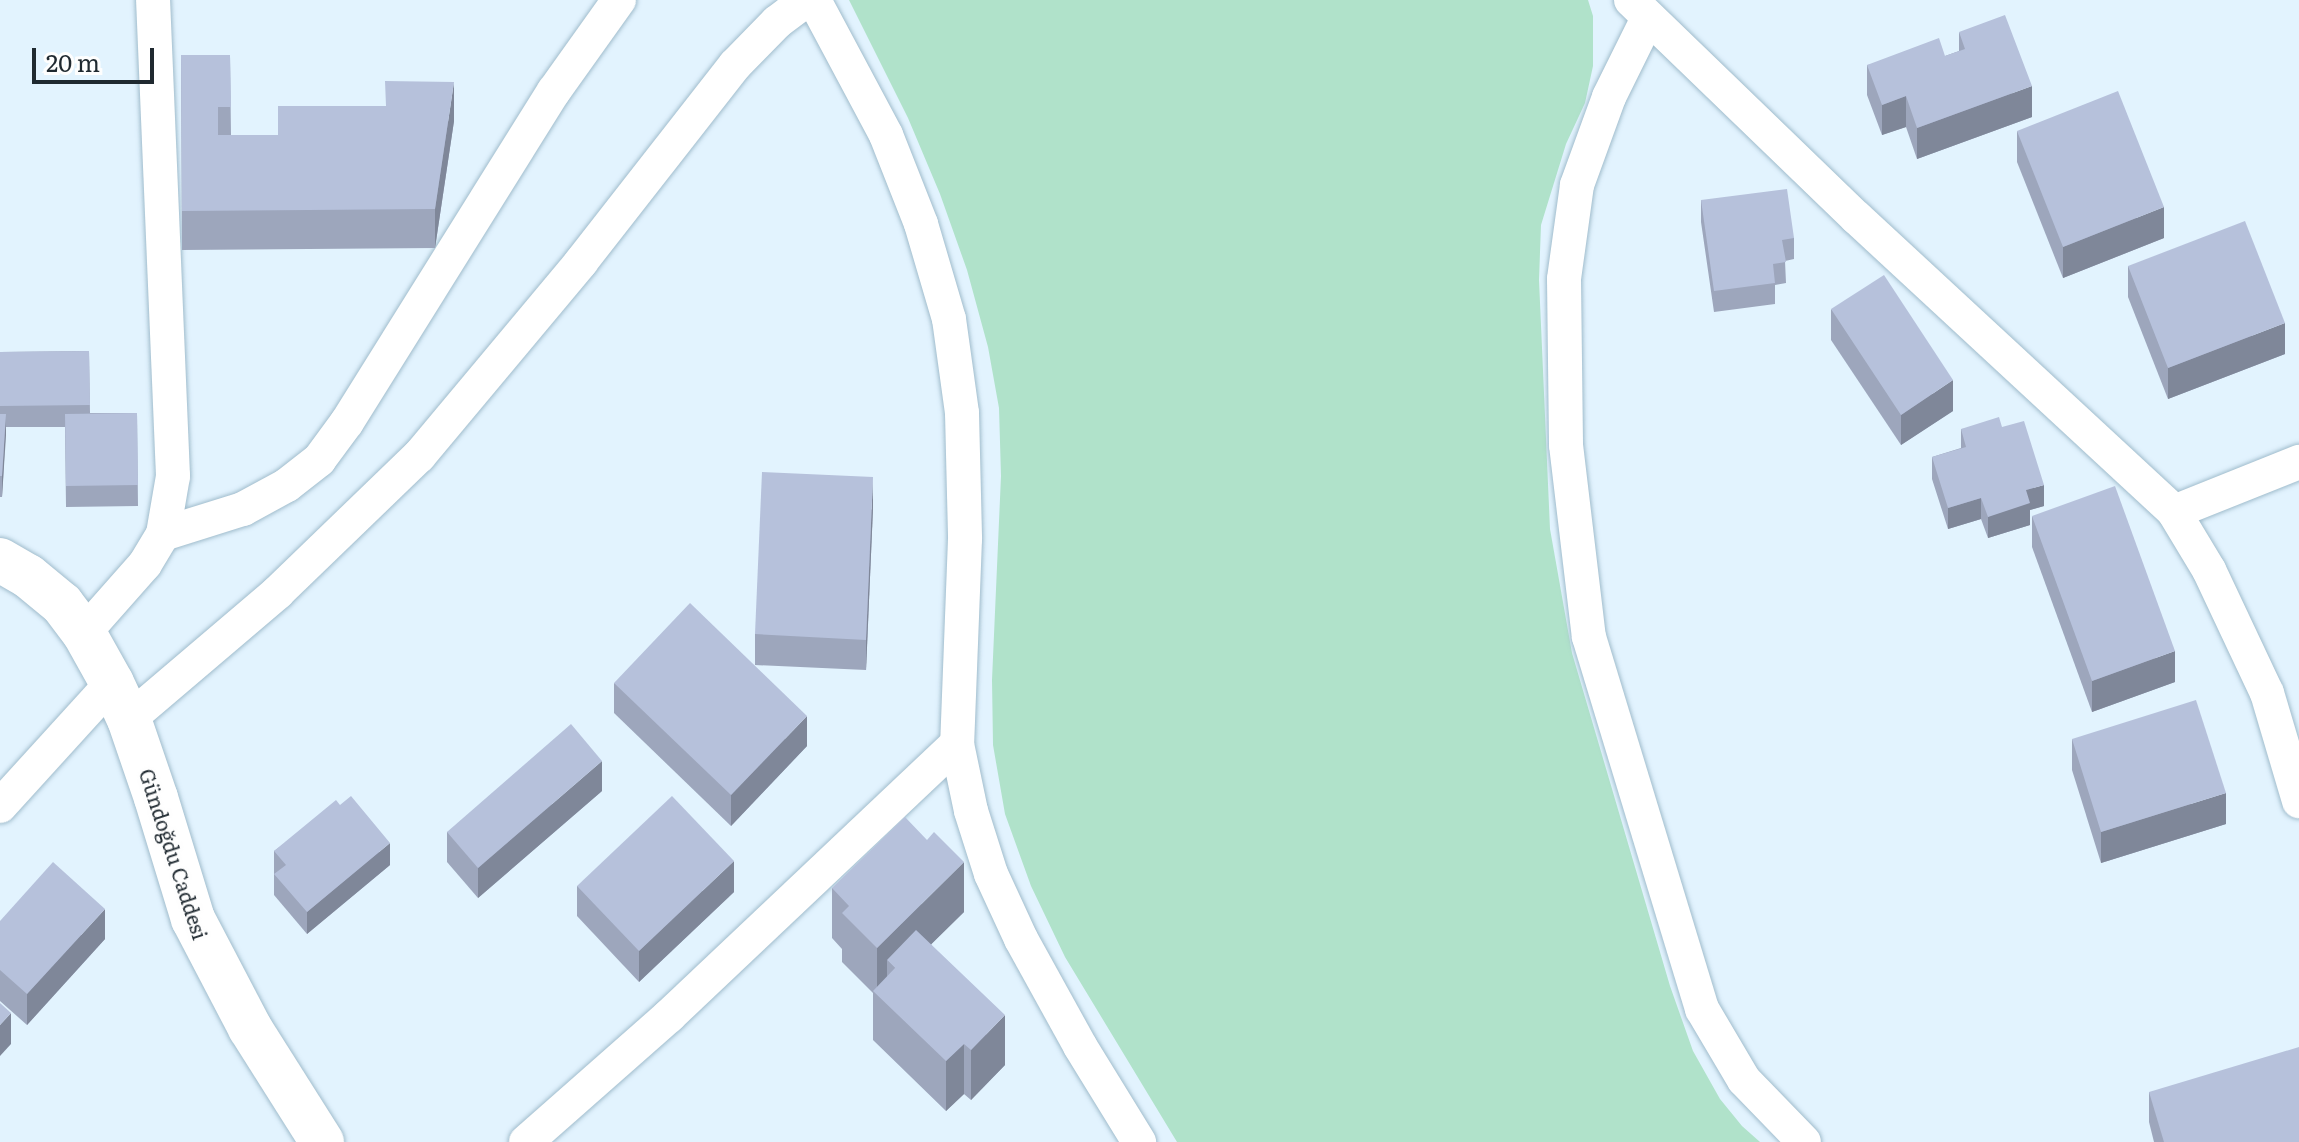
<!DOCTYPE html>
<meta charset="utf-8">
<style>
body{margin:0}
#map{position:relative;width:2299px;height:1142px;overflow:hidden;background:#e2f3fe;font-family:Literata,serif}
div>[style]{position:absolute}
.green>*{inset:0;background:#b0e2ca}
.roads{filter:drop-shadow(0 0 2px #a0bccc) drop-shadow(0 0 2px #a0bccc)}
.minor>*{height:34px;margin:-17px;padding:0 17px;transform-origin:17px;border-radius:17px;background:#fff}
.tertiary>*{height:44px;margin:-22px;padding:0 22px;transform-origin:22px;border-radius:22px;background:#fff}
.wall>*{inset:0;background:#9da6bc}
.shaded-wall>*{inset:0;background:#7f8799}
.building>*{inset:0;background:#b6c1db}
span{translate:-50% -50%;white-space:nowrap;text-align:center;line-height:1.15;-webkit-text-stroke:7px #fefefe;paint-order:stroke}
.street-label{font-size:20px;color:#1f2930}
.scale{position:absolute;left:32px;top:48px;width:122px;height:36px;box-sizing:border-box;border:4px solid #1f2930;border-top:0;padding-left:10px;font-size:24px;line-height:28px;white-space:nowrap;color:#1f2930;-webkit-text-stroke:6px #fefefe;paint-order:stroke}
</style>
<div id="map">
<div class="green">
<div style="clip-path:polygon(849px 0,1588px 0,1593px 16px,1593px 66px,1585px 103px,1566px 144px,1541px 225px,1539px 280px,1550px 529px,1572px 653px,1670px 986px,1693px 1051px,1720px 1099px,1742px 1126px,1760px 1142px,1177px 1142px,1065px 957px,1031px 886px,1005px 814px,993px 745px,992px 680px,1001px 476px,999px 408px,988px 347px,967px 270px,940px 194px,908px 118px)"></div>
</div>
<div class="roads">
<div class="minor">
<div style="left:814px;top:0;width:153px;rotate:61.9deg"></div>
<div style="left:886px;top:135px;width:96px;rotate:68.5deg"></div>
<div style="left:921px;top:224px;width:99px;rotate:73.6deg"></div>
<div style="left:949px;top:319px;width:95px;rotate:82.1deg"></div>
<div style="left:962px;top:413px;width:126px;rotate:88.6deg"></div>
<div style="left:965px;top:539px;width:205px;rotate:92.2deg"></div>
<div style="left:957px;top:744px;width:68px;rotate:78.2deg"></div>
<div style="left:971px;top:811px;width:66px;rotate:72.4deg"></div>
<div style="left:991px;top:874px;width:72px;rotate:65.2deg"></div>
<div style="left:1021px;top:939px;width:122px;rotate:61.1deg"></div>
<div style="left:1080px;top:1046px;width:113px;rotate:58.4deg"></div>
<div style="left:1631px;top:0;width:314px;rotate:44deg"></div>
<div style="left:1857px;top:218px;width:432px;rotate:42.8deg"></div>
<div style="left:2174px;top:512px;width:68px;rotate:58.9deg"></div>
<div style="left:2209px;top:570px;width:136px;rotate:64.8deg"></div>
<div style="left:2267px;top:693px;width:113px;rotate:73.5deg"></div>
<div style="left:1648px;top:18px;width:88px;rotate:116.3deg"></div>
<div style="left:1609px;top:97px;width:94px;rotate:110deg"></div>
<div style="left:1577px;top:185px;width:95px;rotate:97.9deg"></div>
<div style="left:1564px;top:279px;width:166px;rotate:89.3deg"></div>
<div style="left:1566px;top:445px;width:193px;rotate:83.2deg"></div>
<div style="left:1589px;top:637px;width:389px;rotate:73.1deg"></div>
<div style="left:1702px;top:1009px;width:82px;rotate:59.4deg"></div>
<div style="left:1744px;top:1080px;width:86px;rotate:45.9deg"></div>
<div style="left:2174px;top:512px;width:135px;rotate:-21.8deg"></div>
<div style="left:163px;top:534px;width:84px;rotate:-17.4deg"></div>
<div style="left:243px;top:509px;width:50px;rotate:-28.6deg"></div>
<div style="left:287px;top:485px;width:41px;rotate:-38deg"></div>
<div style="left:319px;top:460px;width:47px;rotate:-53.6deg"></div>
<div style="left:347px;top:422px;width:390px;rotate:-58deg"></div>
<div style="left:554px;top:91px;width:112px;rotate:-54.5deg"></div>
<div style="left:84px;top:633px;width:92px;rotate:-48.5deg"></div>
<div style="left:145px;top:564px;width:35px;rotate:-59deg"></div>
<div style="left:163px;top:534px;width:59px;rotate:-80.2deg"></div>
<div style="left:173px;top:476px;width:476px;rotate:-92.4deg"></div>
<div style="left:129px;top:719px;width:196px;rotate:-40.4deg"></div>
<div style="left:278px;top:592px;width:196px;rotate:-44deg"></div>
<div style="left:419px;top:456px;width:253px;rotate:-50.1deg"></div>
<div style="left:581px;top:262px;width:250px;rotate:-52deg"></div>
<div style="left:735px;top:65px;width:60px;rotate:-45.7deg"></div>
<div style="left:777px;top:22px;width:36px;rotate:-37deg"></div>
<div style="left:0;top:806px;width:166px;rotate:-47.7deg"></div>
<div style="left:526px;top:1142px;width:191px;rotate:-41.4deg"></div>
<div style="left:669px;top:1016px;width:396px;rotate:-43.4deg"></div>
</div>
<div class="tertiary">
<div style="left:0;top:560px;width:32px;rotate:30deg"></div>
<div style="left:28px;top:576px;width:44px;rotate:39.5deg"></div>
<div style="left:62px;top:604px;width:36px;rotate:53deg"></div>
<div style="left:84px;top:633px;width:57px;rotate:60.8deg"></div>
<div style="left:112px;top:683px;width:40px;rotate:65deg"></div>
<div style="left:129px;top:719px;width:83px;rotate:71.1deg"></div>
<div style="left:156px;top:798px;width:127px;rotate:73deg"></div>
<div style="left:193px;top:919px;width:123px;rotate:62.4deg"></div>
<div style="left:250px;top:1028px;width:135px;rotate:57.7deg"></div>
</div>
</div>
<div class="wall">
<div style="clip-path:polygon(1959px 32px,2032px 117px,1917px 159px,1906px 127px,1882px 135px,1867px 95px,1867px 65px,1945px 56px,1959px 51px)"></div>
<div style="clip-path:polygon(181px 55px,230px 55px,231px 135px,278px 135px,454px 121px,435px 248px,182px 250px)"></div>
<div style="clip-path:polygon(2017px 131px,2164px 238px,2063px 278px,2017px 162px)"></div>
<div style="clip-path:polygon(1701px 200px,1794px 238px,1794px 259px,1785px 261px,1786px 283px,1775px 285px,1775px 304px,1714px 312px,1701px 222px)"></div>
<div style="clip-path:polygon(2128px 266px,2285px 354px,2168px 399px,2128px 297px)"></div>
<div style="clip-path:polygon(1831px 309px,1953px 411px,1901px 445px,1831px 340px)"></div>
<div style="clip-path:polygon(89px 351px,90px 413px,137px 413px,138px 506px,66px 507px,65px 427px,6px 427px,2px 497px,0 497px,0 352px)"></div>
<div style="clip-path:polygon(2002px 427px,2044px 506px,2030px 510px,2030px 525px,1988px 538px,1981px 519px,1948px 529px,1932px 479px,1932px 457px,1961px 448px,1961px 429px)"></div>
<div style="clip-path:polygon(873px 508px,866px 670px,755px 665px,755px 634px)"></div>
<div style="clip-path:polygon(2032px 516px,2175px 682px,2092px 712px,2032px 547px)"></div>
<div style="clip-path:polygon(614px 683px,807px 746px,731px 826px,614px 713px)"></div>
<div style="clip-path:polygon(2072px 739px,2226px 824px,2101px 863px,2072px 770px)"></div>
<div style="clip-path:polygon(602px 791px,478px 898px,447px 862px,447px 832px)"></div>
<div style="clip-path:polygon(340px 805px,390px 865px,307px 934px,274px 895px,274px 851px)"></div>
<div style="clip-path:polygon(577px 886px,734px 892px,639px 982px,577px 916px)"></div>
<div style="clip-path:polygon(832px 888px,964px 912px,931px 944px,1005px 1065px,971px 1100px,964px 1094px,946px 1111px,873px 1040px,873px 993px,842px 962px,842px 949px,832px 938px)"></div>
<div style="clip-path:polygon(0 921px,105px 939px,27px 1025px,0 1001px)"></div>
<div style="clip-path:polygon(2149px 1092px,2299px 1142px,2154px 1142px,2149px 1122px)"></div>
</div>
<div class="shaded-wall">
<div style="clip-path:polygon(454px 82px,454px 121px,435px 248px,435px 209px)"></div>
<div style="clip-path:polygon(2032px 86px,2032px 117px,1917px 159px,1917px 128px)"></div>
<div style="clip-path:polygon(1906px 96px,1906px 127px,1882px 135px,1882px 105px)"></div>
<div style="clip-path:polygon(2164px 207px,2164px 238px,2063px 278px,2063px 247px)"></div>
<div style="clip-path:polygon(2285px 323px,2285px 354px,2168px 399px,2168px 368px)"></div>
<div style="clip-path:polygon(1953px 380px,1953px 411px,1901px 445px,1901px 415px)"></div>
<div style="clip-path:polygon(6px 414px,6px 435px,2px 497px,2px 476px)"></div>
<div style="clip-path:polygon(873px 477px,873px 508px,866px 670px,866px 640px)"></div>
<div style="clip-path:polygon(2044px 485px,2044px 506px,2030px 510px,2030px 525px,1988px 538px,1988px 517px,2026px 490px)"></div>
<div style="clip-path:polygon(1981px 498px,1981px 519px,1948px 529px,1948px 508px)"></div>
<div style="clip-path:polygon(2175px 651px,2175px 682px,2092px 712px,2092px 681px)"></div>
<div style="clip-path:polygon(807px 716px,807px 746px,731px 826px,731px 795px)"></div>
<div style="clip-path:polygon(602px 761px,602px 791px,478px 898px,478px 868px)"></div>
<div style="clip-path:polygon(2226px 793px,2226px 824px,2101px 863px,2101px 832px)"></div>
<div style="clip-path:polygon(390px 843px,390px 865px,307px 934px,307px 912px)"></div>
<div style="clip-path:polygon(734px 861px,734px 892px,639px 982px,639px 951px)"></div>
<div style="clip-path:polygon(964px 862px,964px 912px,895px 980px,895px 968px,887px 960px,887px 988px,877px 995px,877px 948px)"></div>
<div style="clip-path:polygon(105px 909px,105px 939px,27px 1025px,27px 994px)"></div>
<div style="clip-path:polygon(11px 1013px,11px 1044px,0 1056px,0 1025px)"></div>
<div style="clip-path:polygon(1005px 1015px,1005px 1065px,971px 1100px,971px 1050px)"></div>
<div style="clip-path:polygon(964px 1044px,964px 1094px,946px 1111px,946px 1061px)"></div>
</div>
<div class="building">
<div style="clip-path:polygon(2005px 15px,2032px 86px,1917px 128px,1906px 96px,1882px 105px,1867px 65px,1939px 38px,1945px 56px,1965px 49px,1959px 32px)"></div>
<div style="clip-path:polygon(181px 55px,230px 55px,231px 107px,218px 107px,218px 135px,278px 135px,278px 106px,386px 106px,385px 81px,454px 82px,435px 209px,182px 211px)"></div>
<div style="clip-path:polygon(2118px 91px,2164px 207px,2063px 247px,2017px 131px)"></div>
<div style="clip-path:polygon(1787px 189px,1794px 238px,1782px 240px,1786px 262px,1773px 264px,1775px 283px,1714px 291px,1701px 200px)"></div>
<div style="clip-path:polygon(2245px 221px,2285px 323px,2168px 368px,2128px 266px)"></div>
<div style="clip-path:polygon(1884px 275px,1953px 380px,1901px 415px,1831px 309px)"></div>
<div style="clip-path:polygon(89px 351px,90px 405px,0 406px,0 352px)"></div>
<div style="clip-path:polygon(137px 413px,138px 485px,66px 486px,65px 414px)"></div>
<div style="clip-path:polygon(0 414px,6px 414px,2px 476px,0 476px)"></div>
<div style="clip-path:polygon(1999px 417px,2002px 427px,2024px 421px,2044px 485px,2026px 490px,2030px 503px,1988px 517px,1981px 498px,1948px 508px,1932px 457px,1966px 447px,1961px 429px)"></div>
<div style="clip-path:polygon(762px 472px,873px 477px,866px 640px,755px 634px)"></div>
<div style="clip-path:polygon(2115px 486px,2175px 651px,2092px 681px,2032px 516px)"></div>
<div style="clip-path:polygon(690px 603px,807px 716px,731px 795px,614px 683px)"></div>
<div style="clip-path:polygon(2196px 700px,2226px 793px,2101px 832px,2072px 739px)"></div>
<div style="clip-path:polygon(571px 724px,602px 761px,478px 868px,447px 832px)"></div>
<div style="clip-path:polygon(351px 796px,390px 843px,307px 912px,274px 874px,286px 865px,274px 851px,336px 800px,340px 805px)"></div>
<div style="clip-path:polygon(672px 796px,734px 861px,639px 951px,577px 886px)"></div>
<div style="clip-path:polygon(905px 817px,927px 840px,934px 832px,964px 862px,877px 948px,842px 913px,849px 906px,832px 888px)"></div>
<div style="clip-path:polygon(53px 862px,105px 909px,27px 994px,0 970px,0 921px)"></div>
<div style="clip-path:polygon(916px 930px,1005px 1015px,971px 1050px,964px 1044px,946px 1061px,873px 991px,895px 968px,887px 960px)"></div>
<div style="clip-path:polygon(0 1003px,11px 1013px,0 1025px)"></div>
<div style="clip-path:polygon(2299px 1047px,2299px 1142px,2164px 1142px,2149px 1092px)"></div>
</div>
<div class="street-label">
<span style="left:174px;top:854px;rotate:72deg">Gündoğdu Caddesi</span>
</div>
<div class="scale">20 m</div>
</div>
